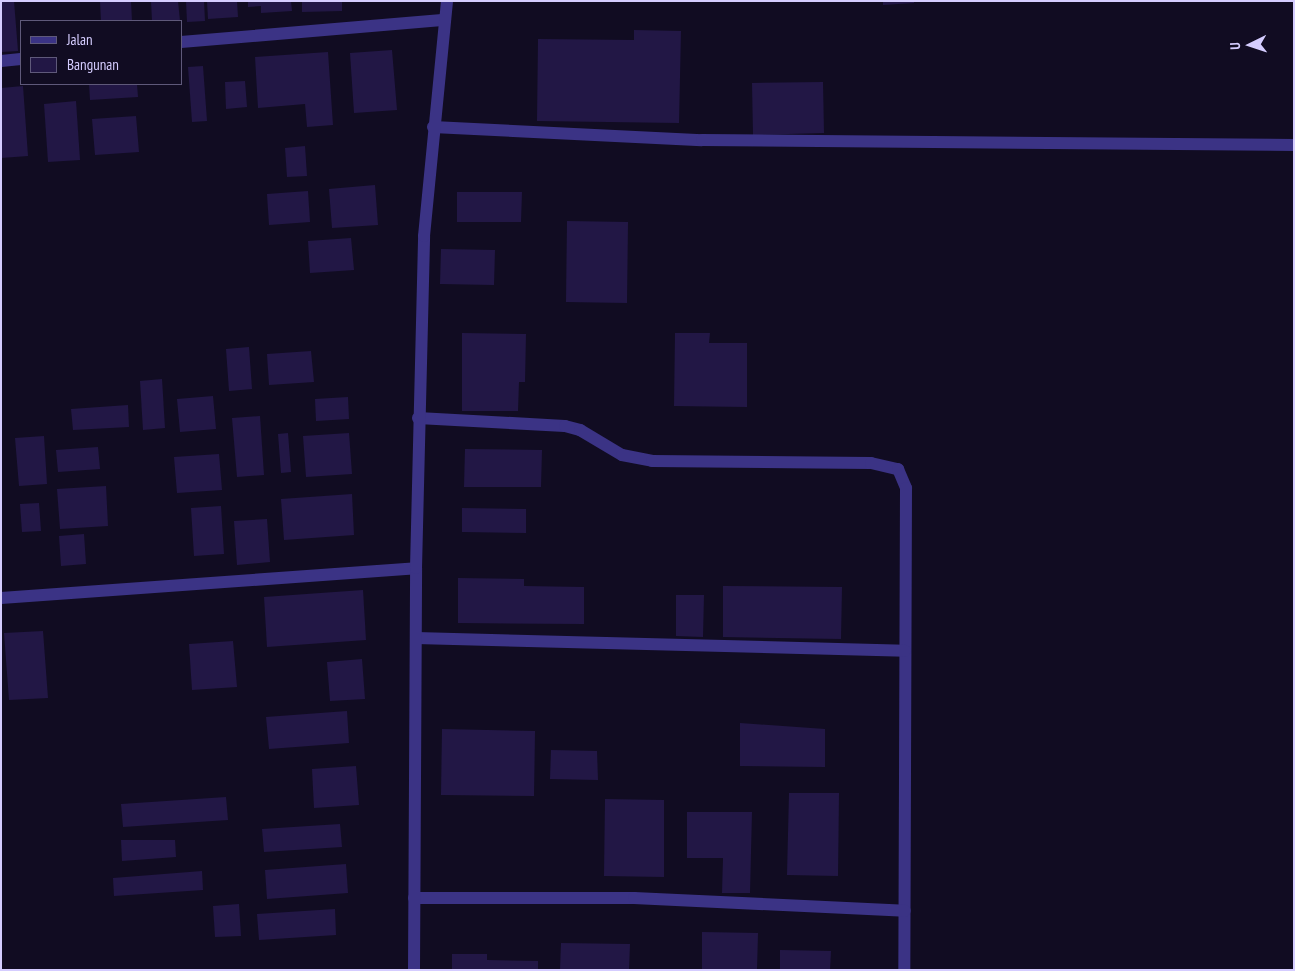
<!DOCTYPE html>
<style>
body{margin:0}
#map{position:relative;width:1295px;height:971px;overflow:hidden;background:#110c22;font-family:"PT Sans Narrow",sans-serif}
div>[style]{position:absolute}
.building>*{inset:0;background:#221745}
.minor>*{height:12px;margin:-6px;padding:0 6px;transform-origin:6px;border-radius:6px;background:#3b3385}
span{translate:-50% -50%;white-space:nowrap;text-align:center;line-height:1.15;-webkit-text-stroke:4px #110c22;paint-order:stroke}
.frame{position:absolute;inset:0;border:2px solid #d5cdff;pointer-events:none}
.legend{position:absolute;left:20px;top:20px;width:162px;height:65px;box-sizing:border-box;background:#110c22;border:1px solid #5f597a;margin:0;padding:6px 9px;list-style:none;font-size:15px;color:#d5cdff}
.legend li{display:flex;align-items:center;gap:10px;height:25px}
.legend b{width:25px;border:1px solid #5f597a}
.north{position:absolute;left:1225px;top:20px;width:50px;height:50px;-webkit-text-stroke:4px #110c22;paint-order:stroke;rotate:266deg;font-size:14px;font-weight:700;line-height:20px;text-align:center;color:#d5cdff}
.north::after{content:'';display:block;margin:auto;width:18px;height:22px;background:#d5cdff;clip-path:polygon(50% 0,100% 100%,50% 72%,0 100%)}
</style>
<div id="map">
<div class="building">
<div style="clip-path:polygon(1px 1px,14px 1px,18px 51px,1px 52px)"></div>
<div style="clip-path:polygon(100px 1px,131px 1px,132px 21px,101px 21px)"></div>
<div style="clip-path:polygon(151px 1px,178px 1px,180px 21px,152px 21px)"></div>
<div style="clip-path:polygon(186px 1px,204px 1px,205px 21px,187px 22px)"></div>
<div style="clip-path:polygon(207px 1px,237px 1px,238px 17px,208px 19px)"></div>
<div style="clip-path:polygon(248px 1px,291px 1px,292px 11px,261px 13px,261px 6px,248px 7px)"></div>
<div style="clip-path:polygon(302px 1px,342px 1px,342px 11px,302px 12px)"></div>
<div style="clip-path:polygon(883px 1px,914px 1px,914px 3px,883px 5px)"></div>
<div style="clip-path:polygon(634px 30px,681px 31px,679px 123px,537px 121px,538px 39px,634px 40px)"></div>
<div style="clip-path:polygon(392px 50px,397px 110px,354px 113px,350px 53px)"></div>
<div style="clip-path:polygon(328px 52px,333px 125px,307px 127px,305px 104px,258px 108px,255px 57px)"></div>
<div style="clip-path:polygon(203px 66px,207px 121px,192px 122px,188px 67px)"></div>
<div style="clip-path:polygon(245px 81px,247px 107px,226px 109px,225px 82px)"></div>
<div style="clip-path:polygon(823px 82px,824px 133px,753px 135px,752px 83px)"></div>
<div style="clip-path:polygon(89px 84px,137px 84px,138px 97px,90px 100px)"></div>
<div style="clip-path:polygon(23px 86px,28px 156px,1px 158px,1px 88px)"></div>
<div style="clip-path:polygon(76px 101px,80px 160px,48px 162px,44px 104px)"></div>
<div style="clip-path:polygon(136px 116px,139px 152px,95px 155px,92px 119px)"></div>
<div style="clip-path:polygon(305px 146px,307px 176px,287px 177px,285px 148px)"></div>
<div style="clip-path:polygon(375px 185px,378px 225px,332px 228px,329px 189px)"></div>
<div style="clip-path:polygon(308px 191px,310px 222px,269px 225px,267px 194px)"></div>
<div style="clip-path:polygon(457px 192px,522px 192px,521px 222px,457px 222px)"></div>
<div style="clip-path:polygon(567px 221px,628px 222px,627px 303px,566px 302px)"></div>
<div style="clip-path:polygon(351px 238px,354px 270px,310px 273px,308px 241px)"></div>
<div style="clip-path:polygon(441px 249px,495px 250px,494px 285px,440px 284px)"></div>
<div style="clip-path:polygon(462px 333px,526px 334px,525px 382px,519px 382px,518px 411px,462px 411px)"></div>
<div style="clip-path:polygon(675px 333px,710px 333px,709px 343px,747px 343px,747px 407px,674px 406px)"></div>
<div style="clip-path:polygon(249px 347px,252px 389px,229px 391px,226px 349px)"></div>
<div style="clip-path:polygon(311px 351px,314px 382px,269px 385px,267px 354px)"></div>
<div style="clip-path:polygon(162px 379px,165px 428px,143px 430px,140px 381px)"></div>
<div style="clip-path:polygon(213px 396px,216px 429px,180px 432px,177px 399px)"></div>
<div style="clip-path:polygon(348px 397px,349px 419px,316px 421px,315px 399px)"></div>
<div style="clip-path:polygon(128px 405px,129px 427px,73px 430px,71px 409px)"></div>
<div style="clip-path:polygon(260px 416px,264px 475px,237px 477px,232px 418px)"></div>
<div style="clip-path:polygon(288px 433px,291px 472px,281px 473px,278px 434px)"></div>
<div style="clip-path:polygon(349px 433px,352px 474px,306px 477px,303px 436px)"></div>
<div style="clip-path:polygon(44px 436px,47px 484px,19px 486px,15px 438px)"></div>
<div style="clip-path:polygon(98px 447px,100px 469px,58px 472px,56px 450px)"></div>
<div style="clip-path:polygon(465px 449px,542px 450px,541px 487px,464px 487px)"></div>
<div style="clip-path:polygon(219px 454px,222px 490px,177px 493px,174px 457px)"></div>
<div style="clip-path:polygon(106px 486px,108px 526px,60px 529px,57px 489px)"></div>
<div style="clip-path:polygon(352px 494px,354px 535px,284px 540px,281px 499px)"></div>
<div style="clip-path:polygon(39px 503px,41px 531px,22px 532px,20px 504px)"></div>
<div style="clip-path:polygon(221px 506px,224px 554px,194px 556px,191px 508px)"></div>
<div style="clip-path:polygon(462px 508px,526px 509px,526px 533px,462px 532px)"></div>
<div style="clip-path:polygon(267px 519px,270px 562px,237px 565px,234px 521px)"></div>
<div style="clip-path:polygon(84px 534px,86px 564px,61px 566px,59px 536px)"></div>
<div style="clip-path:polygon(458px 578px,524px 579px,524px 586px,584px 587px,584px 624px,458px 623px)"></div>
<div style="clip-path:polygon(723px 586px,842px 587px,841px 639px,723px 637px)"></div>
<div style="clip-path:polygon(363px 590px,366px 640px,267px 647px,264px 597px)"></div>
<div style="clip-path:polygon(676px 595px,704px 595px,703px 637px,676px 636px)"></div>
<div style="clip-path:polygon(43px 631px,48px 698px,9px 700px,4px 633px)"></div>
<div style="clip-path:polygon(233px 641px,237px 687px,192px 690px,189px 644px)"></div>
<div style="clip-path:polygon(362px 659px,365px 699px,330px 701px,327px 662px)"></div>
<div style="clip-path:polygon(347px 711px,349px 743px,269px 749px,266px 717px)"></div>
<div style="clip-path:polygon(740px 723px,825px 729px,825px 767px,740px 766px)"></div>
<div style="clip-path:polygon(442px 729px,535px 731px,534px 796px,441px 795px)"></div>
<div style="clip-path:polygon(551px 750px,597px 751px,598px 780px,550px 779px)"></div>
<div style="clip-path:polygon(356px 766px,359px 805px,314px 808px,312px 769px)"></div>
<div style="clip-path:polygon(789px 793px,839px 793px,838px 876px,787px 875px)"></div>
<div style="clip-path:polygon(226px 797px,228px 820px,123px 827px,121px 804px)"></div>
<div style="clip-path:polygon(605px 799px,664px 800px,664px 877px,604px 876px)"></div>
<div style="clip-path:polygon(687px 812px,752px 812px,750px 893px,722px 893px,723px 858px,687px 858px)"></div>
<div style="clip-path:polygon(340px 824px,342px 847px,264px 852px,262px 829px)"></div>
<div style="clip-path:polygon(121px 840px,175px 840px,176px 857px,122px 861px)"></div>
<div style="clip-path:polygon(346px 864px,348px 893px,267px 899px,265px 870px)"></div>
<div style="clip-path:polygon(202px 871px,203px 890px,114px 896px,113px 878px)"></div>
<div style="clip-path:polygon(239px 904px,241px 936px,215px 937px,213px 906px)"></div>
<div style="clip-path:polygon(335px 909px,336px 935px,259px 940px,257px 914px)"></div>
<div style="clip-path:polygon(702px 932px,758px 933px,757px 970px,702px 970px)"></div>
<div style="clip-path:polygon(561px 943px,630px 944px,629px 970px,560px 970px)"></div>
<div style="clip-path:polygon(780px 950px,831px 951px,830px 970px,780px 970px)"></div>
<div style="clip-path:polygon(452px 954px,487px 954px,487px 960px,538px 961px,538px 970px,452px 970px)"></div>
</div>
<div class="minor">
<div style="left:181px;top:42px;width:265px;rotate:-4.8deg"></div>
<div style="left:1px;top:61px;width:20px;rotate:-6deg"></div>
<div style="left:433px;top:127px;width:269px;rotate:2.8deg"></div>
<div style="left:702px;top:140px;width:592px;rotate:0.48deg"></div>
<div style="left:418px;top:418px;width:147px;rotate:3.1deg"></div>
<div style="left:565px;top:426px;width:16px;rotate:15deg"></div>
<div style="left:580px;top:430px;width:49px;rotate:30.8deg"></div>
<div style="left:622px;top:455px;width:31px;rotate:11deg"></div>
<div style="left:652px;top:461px;width:219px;rotate:0.5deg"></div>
<div style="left:871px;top:463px;width:28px;rotate:13deg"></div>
<div style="left:898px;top:469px;width:21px;rotate:67deg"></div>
<div style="left:906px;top:488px;width:482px;rotate:90.2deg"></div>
<div style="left:1px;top:598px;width:416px;rotate:-4.1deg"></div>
<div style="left:416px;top:638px;width:489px;rotate:1.5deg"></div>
<div style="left:414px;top:898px;width:220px"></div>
<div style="left:634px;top:898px;width:271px;rotate:2.7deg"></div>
<div style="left:414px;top:970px;width:402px;rotate:-89.7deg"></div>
<div style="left:416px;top:568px;width:332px;rotate:-88.6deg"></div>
<div style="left:424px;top:236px;width:236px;rotate:-84.4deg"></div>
</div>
<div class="frame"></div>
<ul class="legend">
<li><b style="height:6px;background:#3b3385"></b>Jalan</li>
<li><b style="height:14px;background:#221745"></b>Bangunan</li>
</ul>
<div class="north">U</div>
</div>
